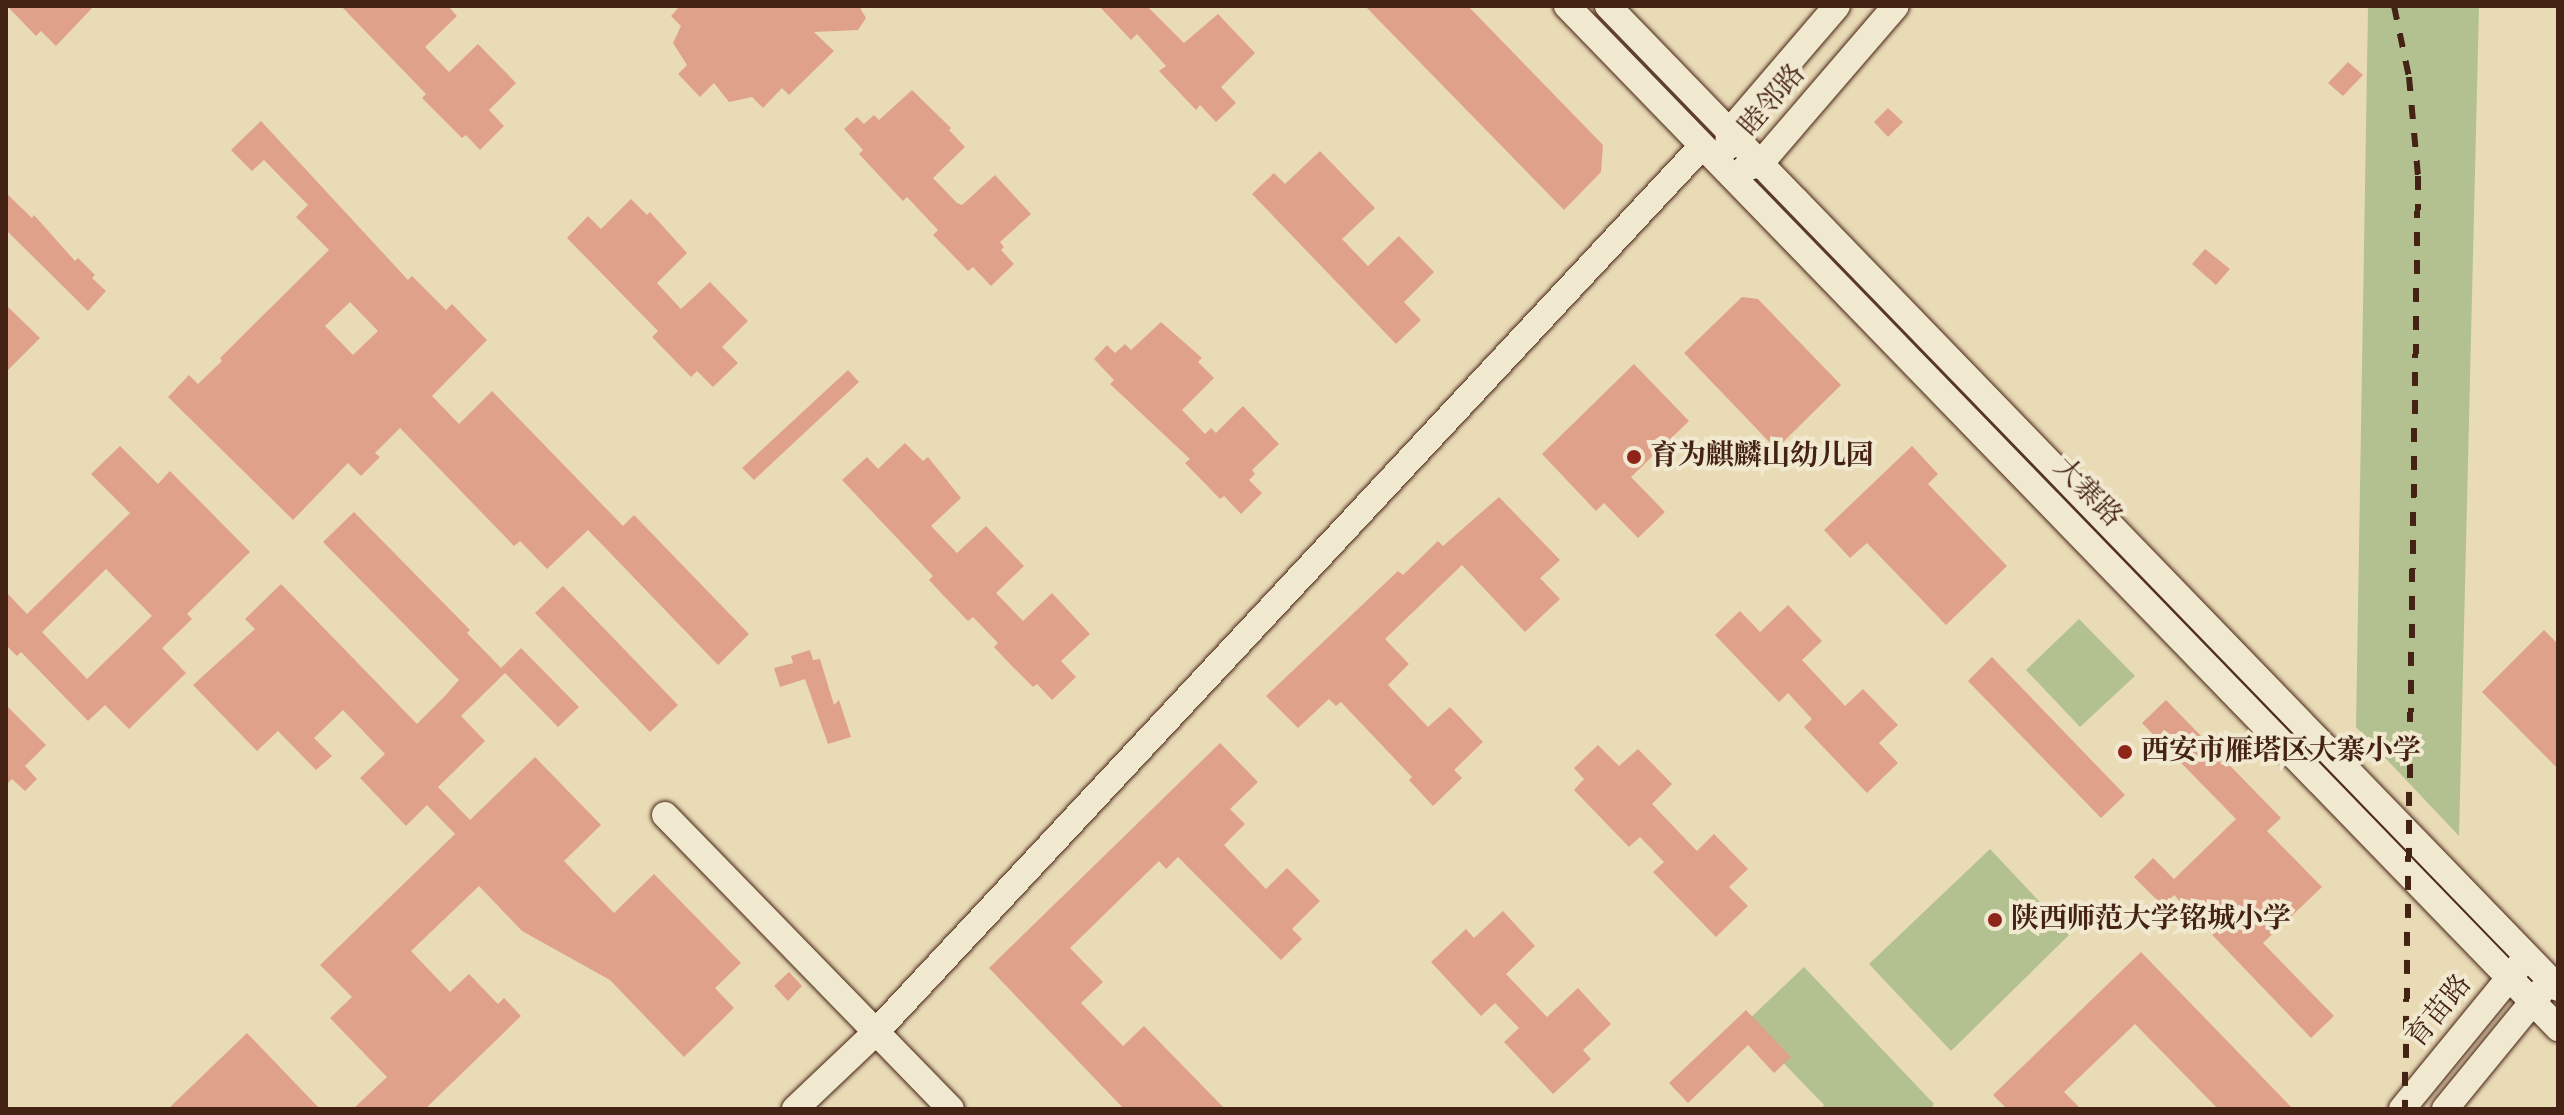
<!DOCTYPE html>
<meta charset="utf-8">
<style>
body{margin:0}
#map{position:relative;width:2564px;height:1115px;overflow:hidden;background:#eadbb7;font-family:Vollkorn,"Noto Serif SC",serif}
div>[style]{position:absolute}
.green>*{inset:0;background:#b3c191}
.building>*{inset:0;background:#e0a18a}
.roads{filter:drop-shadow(0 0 2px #452314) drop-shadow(0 0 2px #452314)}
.secondary>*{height:26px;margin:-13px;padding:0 13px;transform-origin:13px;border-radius:13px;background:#f1e8d0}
.rail>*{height:6px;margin-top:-3px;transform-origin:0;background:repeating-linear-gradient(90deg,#452314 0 14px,transparent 0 28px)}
.dots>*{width:22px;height:22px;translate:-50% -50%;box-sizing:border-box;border:4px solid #f1e8d0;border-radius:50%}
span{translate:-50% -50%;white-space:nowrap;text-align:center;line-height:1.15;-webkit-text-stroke:8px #f1e8d0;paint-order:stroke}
.street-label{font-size:28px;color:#452314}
.poi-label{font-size:28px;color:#452314;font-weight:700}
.left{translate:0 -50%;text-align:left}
.frame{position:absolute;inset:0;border:8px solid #452314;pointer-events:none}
</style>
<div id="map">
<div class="green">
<div style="clip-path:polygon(2368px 6px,2479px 6px,2459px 836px,2356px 727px)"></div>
<div style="clip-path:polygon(2079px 619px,2135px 676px,2080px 727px,2026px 670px)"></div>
<div style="clip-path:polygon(1990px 849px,2070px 934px,1951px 1051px,1869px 964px)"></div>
<div style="clip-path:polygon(1804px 967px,1934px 1104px,1930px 1109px,1821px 1109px,1824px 1105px,1745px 1023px)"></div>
</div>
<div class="building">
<div style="clip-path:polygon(7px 6px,94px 6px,56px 46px,41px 31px,36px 36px)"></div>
<div style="clip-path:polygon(341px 6px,448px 6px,457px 16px,425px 47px,449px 72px,478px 44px,516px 83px,489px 110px,504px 126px,480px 150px,466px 135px,462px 138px,422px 98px,426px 94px)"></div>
<div style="clip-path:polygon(680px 6px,859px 6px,866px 18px,858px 30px,814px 32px,834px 51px,789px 95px,782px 88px,763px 108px,752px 97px,729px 102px,714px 83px,700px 97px,678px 74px,687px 65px,673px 43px,681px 26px,671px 16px)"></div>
<div style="clip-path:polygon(1099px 6px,1147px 6px,1184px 43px,1218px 14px,1255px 53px,1221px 87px,1236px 103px,1216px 122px,1200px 105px,1196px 110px,1159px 71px,1166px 66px,1137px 34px,1131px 40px)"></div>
<div style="clip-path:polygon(1365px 6px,1468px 6px,1603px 145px,1601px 172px,1564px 210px)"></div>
<div style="clip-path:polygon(2348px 62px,2363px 75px,2343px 96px,2328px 83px)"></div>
<div style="clip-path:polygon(912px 90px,951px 128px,949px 130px,965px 147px,933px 178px,957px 203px,962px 205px,995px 175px,1031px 214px,1000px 242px,1004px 247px,1001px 250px,1014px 264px,991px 286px,973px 267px,968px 271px,946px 248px,933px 235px,938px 230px,907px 197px,903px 201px,887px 184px,859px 154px,863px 150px,844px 129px,857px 117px,864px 124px,874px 115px,879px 120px)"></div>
<div style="clip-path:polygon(1888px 108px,1903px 122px,1888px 137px,1874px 122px)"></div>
<div style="clip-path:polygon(evenodd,261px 121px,408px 280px,412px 276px,446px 310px,452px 304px,487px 340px,432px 396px,459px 424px,492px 391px,623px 526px,634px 515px,749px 634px,718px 665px,588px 530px,547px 569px,520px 541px,514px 546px,400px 428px,375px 453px,380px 457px,361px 476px,348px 463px,293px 520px,168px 397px,189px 375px,198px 384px,222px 361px,220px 358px,329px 250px,296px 217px,308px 205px,264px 160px,252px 171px,231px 150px,261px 121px,350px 302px,378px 331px,353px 355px,325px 326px,350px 302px)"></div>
<div style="clip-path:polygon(1320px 151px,1375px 208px,1342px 239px,1368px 266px,1399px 236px,1434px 272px,1404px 302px,1421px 320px,1396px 344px,1252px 194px,1274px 173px,1285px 184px)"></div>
<div style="clip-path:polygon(6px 193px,32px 218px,34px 215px,75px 261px,78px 258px,95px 275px,92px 278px,106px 291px,88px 311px,6px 230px)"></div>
<div style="clip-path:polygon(631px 199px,647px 215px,650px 212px,687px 253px,657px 283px,681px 309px,710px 282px,748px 321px,722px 347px,738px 363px,713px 387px,697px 371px,691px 377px,652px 337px,658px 331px,567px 238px,588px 216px,601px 229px)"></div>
<div style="clip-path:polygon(2205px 249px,2230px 269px,2216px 285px,2192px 264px)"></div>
<div style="clip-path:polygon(1742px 297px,1758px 299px,1841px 385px,1776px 449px,1684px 353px)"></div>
<div style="clip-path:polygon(6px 305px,40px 338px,6px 372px)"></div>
<div style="clip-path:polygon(1161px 322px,1202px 358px,1198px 362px,1214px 378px,1182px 410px,1205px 434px,1211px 428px,1216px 433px,1243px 406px,1279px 444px,1252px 470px,1255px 474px,1249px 480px,1262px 493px,1241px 514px,1224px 496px,1220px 499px,1185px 463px,1190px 459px,1110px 384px,1114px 380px,1094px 359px,1107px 345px,1115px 353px,1125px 344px,1131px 350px)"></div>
<div style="clip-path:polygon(1634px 364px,1689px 421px,1631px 477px,1665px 512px,1638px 538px,1604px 503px,1596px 511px,1542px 454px)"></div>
<div style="clip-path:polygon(848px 370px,859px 382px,754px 480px,742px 468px)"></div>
<div style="clip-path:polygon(905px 443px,923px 461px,928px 457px,961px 498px,931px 526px,957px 553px,986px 526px,1024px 566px,996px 593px,1023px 621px,1052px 593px,1090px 634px,1061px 661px,1076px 677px,1052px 700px,1037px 684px,1033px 687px,1007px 661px,994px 647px,998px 643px,973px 617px,968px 621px,942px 594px,929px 580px,933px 576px,842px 480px,867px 457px,878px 469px)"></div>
<div style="clip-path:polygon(evenodd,120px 446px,158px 484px,170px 471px,250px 552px,187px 614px,192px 619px,162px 648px,186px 673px,129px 729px,105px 705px,88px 721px,21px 652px,17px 656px,6px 645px,6px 592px,27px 614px,130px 513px,91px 474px,120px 446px,106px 569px,152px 616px,87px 679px,42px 632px,106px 569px)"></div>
<div style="clip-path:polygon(1912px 446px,1938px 474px,1928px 484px,2007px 566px,1946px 625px,1867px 543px,1850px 558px,1824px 530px)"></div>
<div style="clip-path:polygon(1499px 497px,1560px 560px,1540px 578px,1560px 599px,1525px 632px,1462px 565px,1385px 639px,1409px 664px,1388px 685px,1428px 727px,1450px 707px,1483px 742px,1454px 770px,1462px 778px,1433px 806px,1409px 780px,1412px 777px,1341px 702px,1336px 706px,1329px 699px,1298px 728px,1266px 696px,1398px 571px,1403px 575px,1438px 541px,1443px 546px)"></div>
<div style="clip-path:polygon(354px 512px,470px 630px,467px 633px,501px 668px,521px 648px,579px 707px,558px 727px,505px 673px,461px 716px,485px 741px,438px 787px,470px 820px,535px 757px,601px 825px,564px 861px,614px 913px,654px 874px,741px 963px,715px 988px,734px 1008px,684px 1057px,610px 980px,522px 931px,479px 886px,411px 951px,450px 992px,469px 974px,498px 1004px,504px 998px,521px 1016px,425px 1109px,353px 1109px,387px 1077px,330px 1018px,352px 997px,320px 965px,455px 834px,427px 805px,406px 826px,360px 778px,385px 754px,343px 710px,314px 738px,332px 756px,316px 770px,278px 731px,257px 751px,193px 685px,255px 629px,245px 619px,281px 584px,417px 724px,444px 697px,459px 680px,323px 542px)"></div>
<div style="clip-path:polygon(563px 586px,678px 705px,650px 732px,535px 613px)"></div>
<div style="clip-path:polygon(1788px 605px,1822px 641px,1802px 660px,1845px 706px,1863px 689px,1898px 725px,1879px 743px,1898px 763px,1867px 793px,1804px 727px,1812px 719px,1788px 693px,1779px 702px,1715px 635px,1740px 611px,1760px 632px)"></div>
<div style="clip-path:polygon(2544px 630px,2558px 644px,2558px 769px,2482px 692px)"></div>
<div style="clip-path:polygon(810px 650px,813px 660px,820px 659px,834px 705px,839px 700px,851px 737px,828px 744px,805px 679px,780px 687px,774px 668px,793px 663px,791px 656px)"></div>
<div style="clip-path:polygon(1992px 657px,2125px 795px,2101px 818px,1968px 681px)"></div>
<div style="clip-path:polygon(2166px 700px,2281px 818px,2267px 831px,2322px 887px,2263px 943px,2334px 1016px,2311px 1038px,2174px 895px,2163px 906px,2134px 877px,2153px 858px,2174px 879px,2236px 819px,2142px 723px)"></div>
<div style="clip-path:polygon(6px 705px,46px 745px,25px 766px,37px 779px,25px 791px,12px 779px,6px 785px)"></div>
<div style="clip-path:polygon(1220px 743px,1258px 782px,1230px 809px,1245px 824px,1224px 845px,1266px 889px,1287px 868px,1320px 901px,1292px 929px,1302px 939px,1281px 960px,1178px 857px,1166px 869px,1159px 861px,1070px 948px,1103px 982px,1081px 1003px,1123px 1046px,1144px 1026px,1225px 1109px,1124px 1109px,989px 968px)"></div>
<div style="clip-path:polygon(1598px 745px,1619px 766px,1638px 749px,1672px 784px,1652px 804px,1697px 851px,1714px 834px,1748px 869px,1729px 887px,1748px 906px,1716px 937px,1653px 872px,1664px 862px,1640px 837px,1629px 847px,1574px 790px,1584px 779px,1574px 768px)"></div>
<div style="clip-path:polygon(1503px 911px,1535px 946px,1506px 974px,1547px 1017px,1578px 988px,1611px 1024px,1583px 1050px,1591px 1059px,1553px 1094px,1504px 1042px,1519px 1028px,1495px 1003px,1481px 1016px,1431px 962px,1466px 929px,1474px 938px)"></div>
<div style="clip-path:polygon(2141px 952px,2293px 1109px,2218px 1109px,2135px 1024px,2064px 1092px,2081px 1109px,2007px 1109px,1993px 1095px)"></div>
<div style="clip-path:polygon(789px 972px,802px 986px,788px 1001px,774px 986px)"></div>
<div style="clip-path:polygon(1746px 1010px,1791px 1057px,1774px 1073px,1748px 1045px,1688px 1103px,1669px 1083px)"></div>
<div style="clip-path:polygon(247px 1033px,320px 1109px,168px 1109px)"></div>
</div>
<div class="roads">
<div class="secondary">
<div style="left:1567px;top:6px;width:1424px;rotate:45.88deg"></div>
<div style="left:1608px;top:6px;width:1366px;rotate:45.95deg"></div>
<div style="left:1728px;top:147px;width:15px;rotate:-86deg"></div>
<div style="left:1729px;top:132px;width:166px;rotate:-49.4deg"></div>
<div style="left:1745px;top:168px;width:16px;rotate:-15deg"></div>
<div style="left:1760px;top:164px;width:208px;rotate:-49.3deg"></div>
<div style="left:665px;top:815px;width:410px;rotate:45.8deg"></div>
<div style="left:795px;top:1109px;width:110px;rotate:-43.5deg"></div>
<div style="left:875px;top:1033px;width:1213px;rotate:-47deg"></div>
<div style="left:2402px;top:1109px;width:186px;rotate:-50.7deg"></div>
<div style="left:2445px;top:1109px;width:156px;rotate:-50.7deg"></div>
</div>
</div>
<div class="rail">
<div style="left:2394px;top:6px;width:73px;rotate:78.1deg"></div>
<div style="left:2409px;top:77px;width:99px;rotate:84.8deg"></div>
<div style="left:2418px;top:176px;width:933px;rotate:90.8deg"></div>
</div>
<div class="dots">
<div style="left:1634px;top:457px;background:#8f2418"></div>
<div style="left:2125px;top:752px;background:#8f2418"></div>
<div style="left:1995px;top:920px;background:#8f2418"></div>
</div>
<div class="street-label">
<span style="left:1773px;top:101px;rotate:-49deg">睦邻路</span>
<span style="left:2087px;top:493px;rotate:46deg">大寨路</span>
<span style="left:2440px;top:1012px;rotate:-51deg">育苗路</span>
</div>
<div class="poi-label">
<span class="left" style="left:1650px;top:457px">育为麒麟山幼儿园</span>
<span class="left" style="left:2141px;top:752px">西安市雁塔区大寨小学</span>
<span class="left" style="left:2011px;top:920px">陕西师范大学铭城小学</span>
</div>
<div class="frame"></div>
</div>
